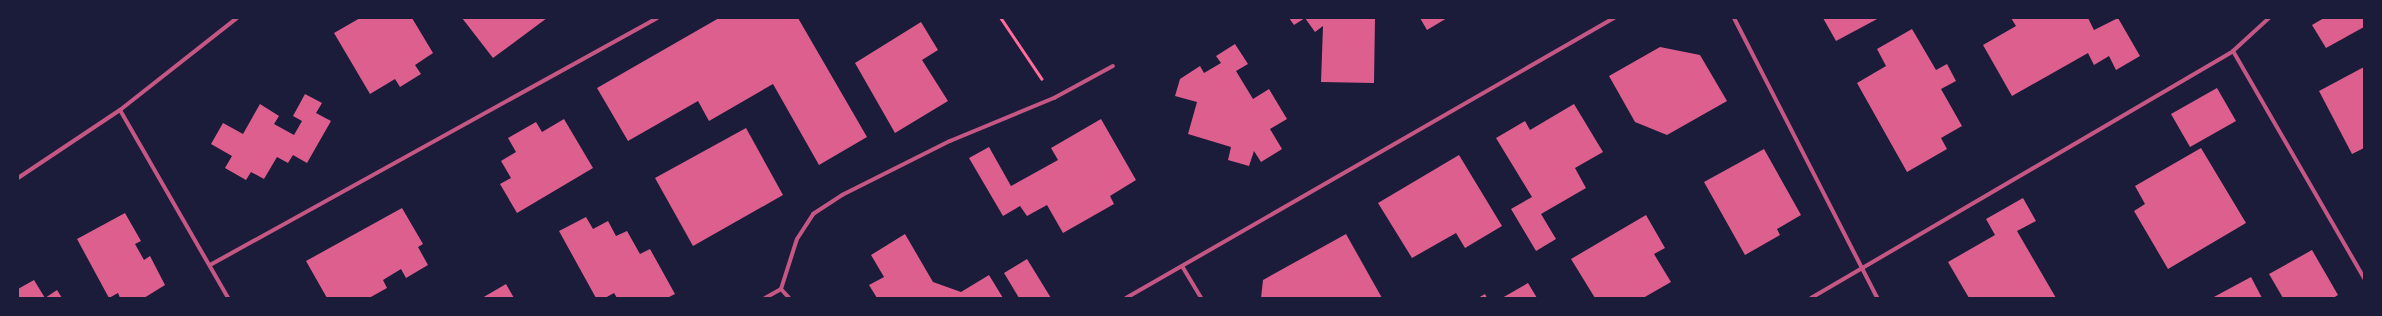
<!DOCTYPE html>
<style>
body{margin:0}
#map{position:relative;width:2382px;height:316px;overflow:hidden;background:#1b1b3a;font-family:Montserrat,sans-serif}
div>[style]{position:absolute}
.building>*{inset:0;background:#dd5f8e}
.path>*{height:2.5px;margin:-1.25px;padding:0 1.25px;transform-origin:1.25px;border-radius:1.25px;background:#ff6b9d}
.minor>*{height:4px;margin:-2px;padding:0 2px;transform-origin:2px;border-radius:2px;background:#c65784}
span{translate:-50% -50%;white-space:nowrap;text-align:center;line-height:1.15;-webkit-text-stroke:4px #1b1b3a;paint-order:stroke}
.frame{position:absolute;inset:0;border:19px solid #1b1b3a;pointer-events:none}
</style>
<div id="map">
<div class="building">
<div style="clip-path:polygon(360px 18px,412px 18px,433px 53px,415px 65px,421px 74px,400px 87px,395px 79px,370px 94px,334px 33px)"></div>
<div style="clip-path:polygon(462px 18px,547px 18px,493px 58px)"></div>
<div style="clip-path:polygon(719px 18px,798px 18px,867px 137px,819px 165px,773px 84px,709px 121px,698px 101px,628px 141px,597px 88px)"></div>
<div style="clip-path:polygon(1289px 18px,1305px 18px,1294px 25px)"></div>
<div style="clip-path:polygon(1305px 18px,1375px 19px,1374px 83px,1321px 82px,1323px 26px,1315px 32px)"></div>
<div style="clip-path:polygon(1420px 18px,1447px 18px,1427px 30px)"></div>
<div style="clip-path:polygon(1823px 18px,1879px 18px,1836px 41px)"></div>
<div style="clip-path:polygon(2011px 18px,2088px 18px,2094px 30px,2118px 18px,2140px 56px,2116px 70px,2109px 56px,2094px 65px,2088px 53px,2012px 96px,1983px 45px,2016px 26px)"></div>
<div style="clip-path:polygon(2324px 18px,2364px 18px,2364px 27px,2326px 48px,2312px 25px)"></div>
<div style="clip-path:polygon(921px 22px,938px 50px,922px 60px,948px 101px,895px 133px,855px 63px)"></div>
<div style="clip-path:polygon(1912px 29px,1936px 70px,1947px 64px,1956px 81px,1941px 89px,1962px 126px,1941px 138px,1947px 149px,1907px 172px,1857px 83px,1886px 66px,1877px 49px)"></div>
<div style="clip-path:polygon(1235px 44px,1248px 64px,1236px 71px,1253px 99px,1269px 89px,1287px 119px,1270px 129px,1282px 149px,1261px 162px,1254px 151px,1249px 166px,1228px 160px,1231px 147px,1188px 134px,1197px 102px,1175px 96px,1180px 79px,1200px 66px,1204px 73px,1221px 63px,1216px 56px)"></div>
<div style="clip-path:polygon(1660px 47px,1700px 55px,1727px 101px,1667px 135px,1635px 122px,1609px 76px)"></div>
<div style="clip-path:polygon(2364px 67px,2364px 148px,2352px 154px,2319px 91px)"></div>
<div style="clip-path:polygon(2217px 88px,2236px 121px,2190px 147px,2171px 114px)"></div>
<div style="clip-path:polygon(305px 94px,322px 103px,316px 113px,331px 121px,307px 163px,293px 155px,288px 163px,277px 157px,264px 179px,251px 172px,246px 180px,225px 168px,232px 156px,211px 144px,223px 123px,243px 134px,260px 104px,279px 116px,274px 124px,294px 135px,302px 121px,293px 116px)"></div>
<div style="clip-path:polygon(1574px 104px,1603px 152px,1575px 168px,1586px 188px,1541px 214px,1556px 239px,1536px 251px,1511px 209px,1532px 197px,1496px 138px,1525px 121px,1530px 130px)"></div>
<div style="clip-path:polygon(564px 119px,593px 168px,517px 213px,500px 184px,511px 178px,501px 161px,516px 152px,508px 138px,536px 122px,542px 132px)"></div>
<div style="clip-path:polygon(1101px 119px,1136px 180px,1110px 196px,1114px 204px,1063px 233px,1047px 205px,1027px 216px,1020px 206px,1003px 216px,969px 158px,989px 147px,1011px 186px,1058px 160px,1051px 148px)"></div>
<div style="clip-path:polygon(746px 128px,783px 195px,693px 246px,655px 178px)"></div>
<div style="clip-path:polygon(2201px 148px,2246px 223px,2168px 269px,2134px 211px,2145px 204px,2135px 186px)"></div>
<div style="clip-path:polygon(1764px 149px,1801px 215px,1777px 229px,1780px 235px,1745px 255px,1704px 182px)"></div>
<div style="clip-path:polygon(1459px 155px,1502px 226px,1465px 248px,1456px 233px,1412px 258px,1378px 203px)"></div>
<div style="clip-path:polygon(2023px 198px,2036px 221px,2017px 231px,2056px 298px,1969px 298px,1948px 262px,1995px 235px,1986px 219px)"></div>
<div style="clip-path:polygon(402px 208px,423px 244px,418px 247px,428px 265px,406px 278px,401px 269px,383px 280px,387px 288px,369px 298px,327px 298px,306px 261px)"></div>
<div style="clip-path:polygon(125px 213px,141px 241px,135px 244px,144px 260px,150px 256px,165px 285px,144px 298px,120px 298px,118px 293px,109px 298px,77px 239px)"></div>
<div style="clip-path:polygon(1646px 215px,1665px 248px,1654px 254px,1671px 282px,1643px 298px,1595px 298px,1571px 259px)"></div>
<div style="clip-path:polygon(586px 217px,593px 229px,608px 221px,616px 236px,627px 231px,640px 254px,650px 249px,675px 294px,667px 298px,617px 298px,614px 293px,605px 298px,596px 298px,559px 231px)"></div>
<div style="clip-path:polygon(905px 234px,933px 282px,961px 292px,989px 275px,1003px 298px,877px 298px,869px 285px,884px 277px,871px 255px)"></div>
<div style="clip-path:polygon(1346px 234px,1382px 298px,1261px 298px,1263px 280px)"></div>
<div style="clip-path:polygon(2312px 250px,2338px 295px,2333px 298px,2283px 298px,2269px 274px)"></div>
<div style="clip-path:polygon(1027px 259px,1051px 298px,1019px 298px,1004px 273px)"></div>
<div style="clip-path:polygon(2251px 277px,2262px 298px,2212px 298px)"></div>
<div style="clip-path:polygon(34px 280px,45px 298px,57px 290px,62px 298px,18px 298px,18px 289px)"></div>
<div style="clip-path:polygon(1528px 283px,1537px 298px,1502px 298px)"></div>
<div style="clip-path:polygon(506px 284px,514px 298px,482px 298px)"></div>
<div style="clip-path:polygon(1485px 294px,1487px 298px,1478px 298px)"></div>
</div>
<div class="path">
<div style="left:1001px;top:18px;width:73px;rotate:56.1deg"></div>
</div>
<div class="minor">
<div style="left:1734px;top:18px;width:314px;rotate:62.9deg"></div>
<div style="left:2233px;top:51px;width:262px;rotate:60deg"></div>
<div style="left:120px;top:110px;width:217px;rotate:60.1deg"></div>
<div style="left:18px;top:178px;width:123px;rotate:-33.7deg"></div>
<div style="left:120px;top:110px;width:149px;rotate:-38.2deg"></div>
<div style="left:210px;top:265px;width:511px;rotate:-28.92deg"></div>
<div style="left:1182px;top:266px;width:37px;rotate:59deg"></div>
<div style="left:781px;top:289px;width:12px;rotate:48deg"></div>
<div style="left:765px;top:298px;width:18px;rotate:-29deg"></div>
<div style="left:781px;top:289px;width:52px;rotate:-72.3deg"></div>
<div style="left:797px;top:239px;width:30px;rotate:-57deg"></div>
<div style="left:813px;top:214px;width:35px;rotate:-33deg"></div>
<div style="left:842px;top:195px;width:121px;rotate:-26.6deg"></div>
<div style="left:950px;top:141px;width:113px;rotate:-22.5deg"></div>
<div style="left:1054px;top:98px;width:67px;rotate:-28.5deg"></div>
<div style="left:1126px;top:298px;width:563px;rotate:-29.85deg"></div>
<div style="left:1811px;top:298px;width:489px;rotate:-30.3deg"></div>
<div style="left:2233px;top:51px;width:49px;rotate:-42.5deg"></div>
</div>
<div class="frame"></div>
</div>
